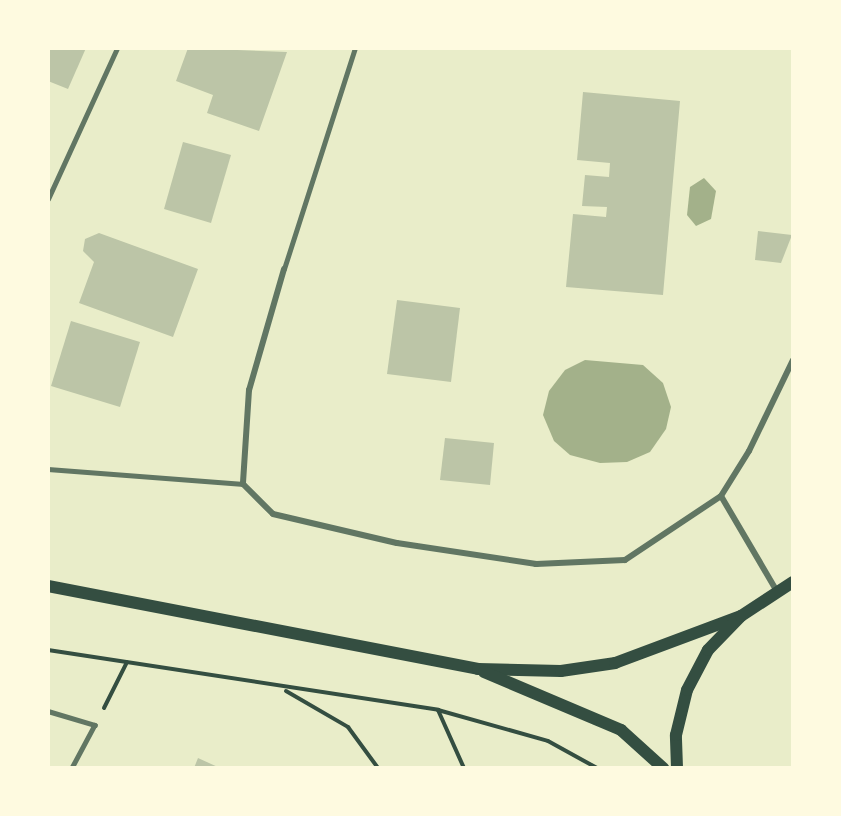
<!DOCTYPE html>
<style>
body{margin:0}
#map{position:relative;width:841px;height:816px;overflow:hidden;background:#e9edc9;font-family:"Golos Text",sans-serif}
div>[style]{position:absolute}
.water>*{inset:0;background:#a3b18a}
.building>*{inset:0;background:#bcc5a7}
.path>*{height:4px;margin:-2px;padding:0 2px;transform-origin:2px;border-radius:2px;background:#344e41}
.service>*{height:4.5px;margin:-2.25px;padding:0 2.25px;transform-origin:2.25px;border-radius:2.25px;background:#617663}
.minor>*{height:6px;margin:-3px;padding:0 3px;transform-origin:3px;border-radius:3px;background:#617663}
.secondary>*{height:12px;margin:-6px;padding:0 6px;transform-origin:6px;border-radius:6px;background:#344e41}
span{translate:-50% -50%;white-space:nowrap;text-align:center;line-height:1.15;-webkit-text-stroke:6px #fefae0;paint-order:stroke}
.frame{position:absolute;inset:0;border:50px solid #fefae0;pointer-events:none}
</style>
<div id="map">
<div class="water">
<div style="clip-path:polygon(704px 178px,716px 191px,711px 219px,696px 226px,687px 215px,690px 187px)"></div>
<div style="clip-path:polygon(585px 360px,643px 365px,663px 383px,671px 407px,666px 429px,650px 452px,627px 462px,600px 463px,570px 455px,554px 441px,543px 415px,549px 391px,565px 370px)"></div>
</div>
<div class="building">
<div style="clip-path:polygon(48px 48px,86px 48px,68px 89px,48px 81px)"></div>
<div style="clip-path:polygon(188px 48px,287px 52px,259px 131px,207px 113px,213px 95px,176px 81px)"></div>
<div style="clip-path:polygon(583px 92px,680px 101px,663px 295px,566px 287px,573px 214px,606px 217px,607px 207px,582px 206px,585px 175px,609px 177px,610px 163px,577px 160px)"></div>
<div style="clip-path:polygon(183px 142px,231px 155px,211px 223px,164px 209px)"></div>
<div style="clip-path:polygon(758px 231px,792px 235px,781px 263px,755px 260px)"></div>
<div style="clip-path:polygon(99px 233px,198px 269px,173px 337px,79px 303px,94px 262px,83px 251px,85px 239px)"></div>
<div style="clip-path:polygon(397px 300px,460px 308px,451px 382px,387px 374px)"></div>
<div style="clip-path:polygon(71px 321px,140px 342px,120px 407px,51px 386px)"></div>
<div style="clip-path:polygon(445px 438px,494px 443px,490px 485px,440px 480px)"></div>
<div style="clip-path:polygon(198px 758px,220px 768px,194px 768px)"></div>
</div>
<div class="path">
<div style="left:48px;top:650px;width:395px;rotate:8.7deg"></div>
<div style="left:438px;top:710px;width:114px;rotate:15.7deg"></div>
<div style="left:548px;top:741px;width:56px;rotate:28.9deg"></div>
<div style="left:286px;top:691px;width:72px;rotate:30.1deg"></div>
<div style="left:348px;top:727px;width:51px;rotate:53.8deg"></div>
<div style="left:104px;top:708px;width:51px;rotate:-63.4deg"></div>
<div style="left:438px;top:710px;width:64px;rotate:65.9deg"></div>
</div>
<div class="service">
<div style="left:48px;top:199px;width:166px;rotate:-65.4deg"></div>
<div style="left:284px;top:269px;width:232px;rotate:-72.2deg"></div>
<div style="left:48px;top:469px;width:196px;rotate:4.4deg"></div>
<div style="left:48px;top:711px;width:49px;rotate:16.6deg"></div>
<div style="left:95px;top:725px;width:49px;rotate:118.1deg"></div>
</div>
<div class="minor">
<div style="left:284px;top:269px;width:126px;rotate:106.1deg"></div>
<div style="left:249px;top:390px;width:94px;rotate:93.7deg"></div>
<div style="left:243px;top:484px;width:42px;rotate:45deg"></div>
<div style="left:273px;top:514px;width:127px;rotate:13.2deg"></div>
<div style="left:397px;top:543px;width:141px;rotate:8.6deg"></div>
<div style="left:536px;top:564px;width:89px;rotate:-2.6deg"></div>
<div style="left:625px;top:560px;width:115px;rotate:-33.7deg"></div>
<div style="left:721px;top:496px;width:53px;rotate:-58.1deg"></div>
<div style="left:749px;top:451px;width:101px;rotate:-64.2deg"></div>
<div style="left:721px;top:496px;width:113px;rotate:59.6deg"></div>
</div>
<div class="secondary">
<div style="left:48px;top:586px;width:438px;rotate:10.9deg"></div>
<div style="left:478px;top:669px;width:83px;rotate:1.4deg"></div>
<div style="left:561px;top:671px;width:55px;rotate:-8.4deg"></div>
<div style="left:615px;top:663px;width:134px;rotate:-20.5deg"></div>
<div style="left:484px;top:672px;width:149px;rotate:22.9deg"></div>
<div style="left:621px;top:730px;width:57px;rotate:42.1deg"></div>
<div style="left:677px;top:768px;width:33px;rotate:-92deg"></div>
<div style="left:676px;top:735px;width:46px;rotate:-76.3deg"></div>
<div style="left:687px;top:690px;width:45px;rotate:-62.3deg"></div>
<div style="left:708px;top:650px;width:47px;rotate:-45.9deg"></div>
<div style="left:741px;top:616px;width:62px;rotate:-33.2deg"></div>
</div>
<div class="frame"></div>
</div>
